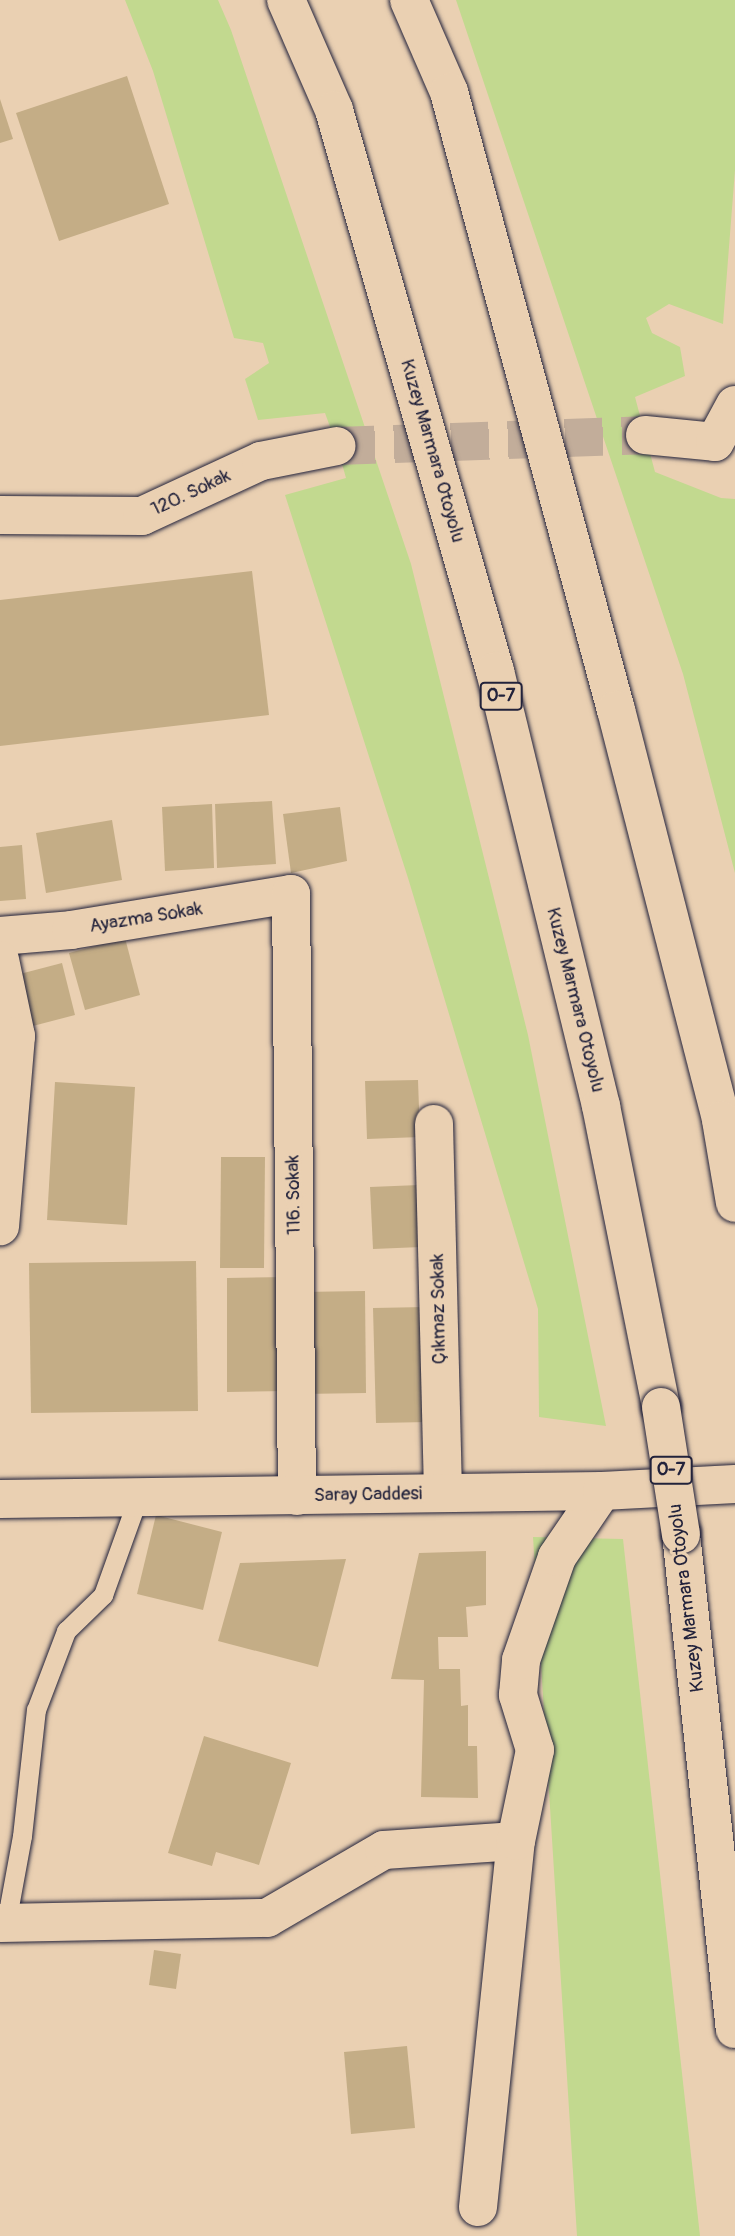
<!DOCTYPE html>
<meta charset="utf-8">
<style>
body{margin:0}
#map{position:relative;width:735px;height:2236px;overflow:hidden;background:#ead0b2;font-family:Pangolin,sans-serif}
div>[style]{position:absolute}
.green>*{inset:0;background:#c2d98f}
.building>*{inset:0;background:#c4ad86}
.street-tunnel>*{height:38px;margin-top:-19px;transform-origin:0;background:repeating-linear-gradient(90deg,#c2ad9a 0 38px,transparent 0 57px)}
.roads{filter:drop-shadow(0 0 2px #22223b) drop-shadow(0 0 2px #22223b)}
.lane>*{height:19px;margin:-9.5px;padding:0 9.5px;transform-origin:9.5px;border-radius:9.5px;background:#ead0b2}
.street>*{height:38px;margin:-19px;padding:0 19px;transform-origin:19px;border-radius:19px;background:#ead0b2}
.primary>*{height:38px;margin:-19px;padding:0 19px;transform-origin:19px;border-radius:19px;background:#ead0b2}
.highway>*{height:38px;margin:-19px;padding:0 19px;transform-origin:19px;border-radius:19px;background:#ead0b2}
.bridges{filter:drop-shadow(0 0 2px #22223b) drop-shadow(0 0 2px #22223b)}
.highway-bridge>*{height:38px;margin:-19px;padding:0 19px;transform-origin:19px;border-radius:19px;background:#ead0b2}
span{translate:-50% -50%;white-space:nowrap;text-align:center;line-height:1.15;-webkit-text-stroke:6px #ead0b2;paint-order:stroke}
.shield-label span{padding:2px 5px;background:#ead0b2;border:2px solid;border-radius:5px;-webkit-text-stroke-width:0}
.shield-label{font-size:18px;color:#22223b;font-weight:700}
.street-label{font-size:19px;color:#22223b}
</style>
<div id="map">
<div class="green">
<div style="clip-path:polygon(125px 0,218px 0,231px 30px,411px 564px,528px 1035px,606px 1426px,539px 1417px,538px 1309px,408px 878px,285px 495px,346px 478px,337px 446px,325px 413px,258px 420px,245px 379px,269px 363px,263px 343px,234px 338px,153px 71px)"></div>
<div style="clip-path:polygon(456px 0,735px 0,735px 170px,723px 324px,669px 304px,646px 318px,652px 333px,680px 347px,685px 376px,635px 397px,655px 472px,721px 498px,735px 499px,735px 873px,683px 674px)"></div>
<div style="clip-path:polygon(533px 1537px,623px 1539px,700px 2236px,577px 2236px)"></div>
</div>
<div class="building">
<div style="clip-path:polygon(127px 76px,169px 204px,59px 241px,16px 113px)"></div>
<div style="clip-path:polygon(0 99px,13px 139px,0 143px)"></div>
<div style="clip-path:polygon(252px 571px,269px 715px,0 746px,0 600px)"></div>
<div style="clip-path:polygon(272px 801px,276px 864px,217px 868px,215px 804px)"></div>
<div style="clip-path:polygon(212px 804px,214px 868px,165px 871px,162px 807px)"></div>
<div style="clip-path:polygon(340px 807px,347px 861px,291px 873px,283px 814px)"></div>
<div style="clip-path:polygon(112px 820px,122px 880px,46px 893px,36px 833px)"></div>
<div style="clip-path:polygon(22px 845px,26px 899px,0 901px,0 847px)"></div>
<div style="clip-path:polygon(125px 938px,140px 995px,85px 1010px,69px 953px)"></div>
<div style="clip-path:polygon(62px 963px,75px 1015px,29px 1027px,16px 975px)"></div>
<div style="clip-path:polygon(418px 1080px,420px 1137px,367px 1139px,365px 1081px)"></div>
<div style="clip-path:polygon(55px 1082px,135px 1087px,127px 1225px,47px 1220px)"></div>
<div style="clip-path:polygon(221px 1157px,265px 1157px,264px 1268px,220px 1268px)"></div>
<div style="clip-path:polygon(419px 1185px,421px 1247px,373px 1249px,370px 1187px)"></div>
<div style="clip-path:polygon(196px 1261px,198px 1411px,31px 1413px,29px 1263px)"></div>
<div style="clip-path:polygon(287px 1277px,287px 1391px,227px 1392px,227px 1278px)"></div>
<div style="clip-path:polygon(365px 1291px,366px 1393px,302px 1394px,301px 1292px)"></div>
<div style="clip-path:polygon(426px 1307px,429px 1422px,376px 1423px,373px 1308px)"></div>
<div style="clip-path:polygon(156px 1515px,222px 1532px,203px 1610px,137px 1594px)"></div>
<div style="clip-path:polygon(486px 1551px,486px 1605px,466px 1607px,468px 1637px,438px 1637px,439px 1669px,460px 1669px,461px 1706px,468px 1705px,468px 1746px,477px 1746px,478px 1798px,421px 1797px,424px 1680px,391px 1679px,419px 1553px)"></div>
<div style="clip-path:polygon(346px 1559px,318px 1667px,218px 1641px,240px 1563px)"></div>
<div style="clip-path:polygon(204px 1736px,291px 1763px,259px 1865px,216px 1852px,212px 1866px,168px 1853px)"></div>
<div style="clip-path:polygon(154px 1950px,181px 1954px,176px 1989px,149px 1985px)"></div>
<div style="clip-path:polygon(407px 2046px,415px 2128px,351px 2134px,344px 2052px)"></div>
</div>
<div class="street-tunnel">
<div style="left:337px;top:446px;width:308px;rotate:-2deg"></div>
</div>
<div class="roads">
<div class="lane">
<div style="left:6px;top:1923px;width:88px;rotate:-79.6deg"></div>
<div style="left:22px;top:1836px;width:127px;rotate:-83.7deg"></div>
<div style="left:36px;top:1710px;width:85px;rotate:-69.2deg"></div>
<div style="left:66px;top:1631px;width:52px;rotate:-44.2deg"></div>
<div style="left:103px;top:1595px;width:103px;rotate:-70.2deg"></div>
</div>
<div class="street">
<div style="left:645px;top:435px;width:70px;rotate:5.7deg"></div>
<div style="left:715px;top:442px;width:42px;rotate:-61.6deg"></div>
<div style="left:0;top:515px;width:142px;rotate:0.4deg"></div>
<div style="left:142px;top:516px;width:131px;rotate:-24.8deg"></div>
<div style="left:261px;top:461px;width:77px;rotate:-11.2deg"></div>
<div style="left:0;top:936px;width:71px;rotate:-4.8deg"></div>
<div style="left:71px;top:930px;width:223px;rotate:-9.3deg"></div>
<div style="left:291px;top:894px;width:602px;rotate:89.43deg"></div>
<div style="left:0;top:960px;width:78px;rotate:78.1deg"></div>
<div style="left:16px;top:1036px;width:191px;rotate:94.8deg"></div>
<div style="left:434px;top:1124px;width:369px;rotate:88.6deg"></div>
<div style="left:0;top:1923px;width:267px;rotate:-1.1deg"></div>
<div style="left:267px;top:1918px;width:135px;rotate:-30.2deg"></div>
<div style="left:384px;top:1850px;width:132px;rotate:-3.9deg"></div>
<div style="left:478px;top:2207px;width:368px;rotate:-84.1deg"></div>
<div style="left:516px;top:1841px;width:93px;rotate:-78.2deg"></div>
<div style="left:535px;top:1750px;width:58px;rotate:-107.2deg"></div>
<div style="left:518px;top:1695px;width:35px;rotate:-85deg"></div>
<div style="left:521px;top:1660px;width:109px;rotate:-70.7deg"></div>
<div style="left:557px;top:1557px;width:80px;rotate:-55.7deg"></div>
</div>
<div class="primary">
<div style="left:0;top:1499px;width:602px;rotate:-0.76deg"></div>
<div style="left:602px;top:1491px;width:133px;rotate:-3deg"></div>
</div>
<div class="highway">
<div style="left:286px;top:0;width:120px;rotate:66.4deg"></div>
<div style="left:334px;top:110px;width:584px;rotate:73.99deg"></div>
<div style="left:495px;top:671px;width:448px;rotate:76.3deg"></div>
<div style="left:601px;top:1106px;width:307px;rotate:78.7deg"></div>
<div style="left:409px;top:0;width:100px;rotate:66.5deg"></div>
<div style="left:449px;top:92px;width:640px;rotate:74.88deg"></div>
<div style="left:616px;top:710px;width:423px;rotate:75.6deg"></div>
<div style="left:721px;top:1120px;width:84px;rotate:80.4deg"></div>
<div style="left:681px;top:1534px;width:498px;rotate:83.8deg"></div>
</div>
</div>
<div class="bridges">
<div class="highway-bridge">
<div style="left:661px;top:1407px;width:129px;rotate:81.1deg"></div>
</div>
</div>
<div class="shield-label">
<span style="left:501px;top:696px">O-7</span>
<span style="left:671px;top:1470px">O-7</span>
</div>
<div class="street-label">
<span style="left:432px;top:451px;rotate:74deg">Kuzey Marmara Otoyolu</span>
<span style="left:191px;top:493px;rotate:-25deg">120. Sokak</span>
<span style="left:146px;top:918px;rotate:-9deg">Ayazma Sokak</span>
<span style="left:575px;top:1000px;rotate:76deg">Kuzey Marmara Otoyolu</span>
<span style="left:294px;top:1195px;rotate:-91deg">116. Sokak</span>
<span style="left:439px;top:1309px;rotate:-91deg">Çıkmaz Sokak</span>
<span style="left:368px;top:1495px;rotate:-1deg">Saray Caddesi</span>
<span style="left:687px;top:1598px;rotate:-97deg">Kuzey Marmara Otoyolu</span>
</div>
</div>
